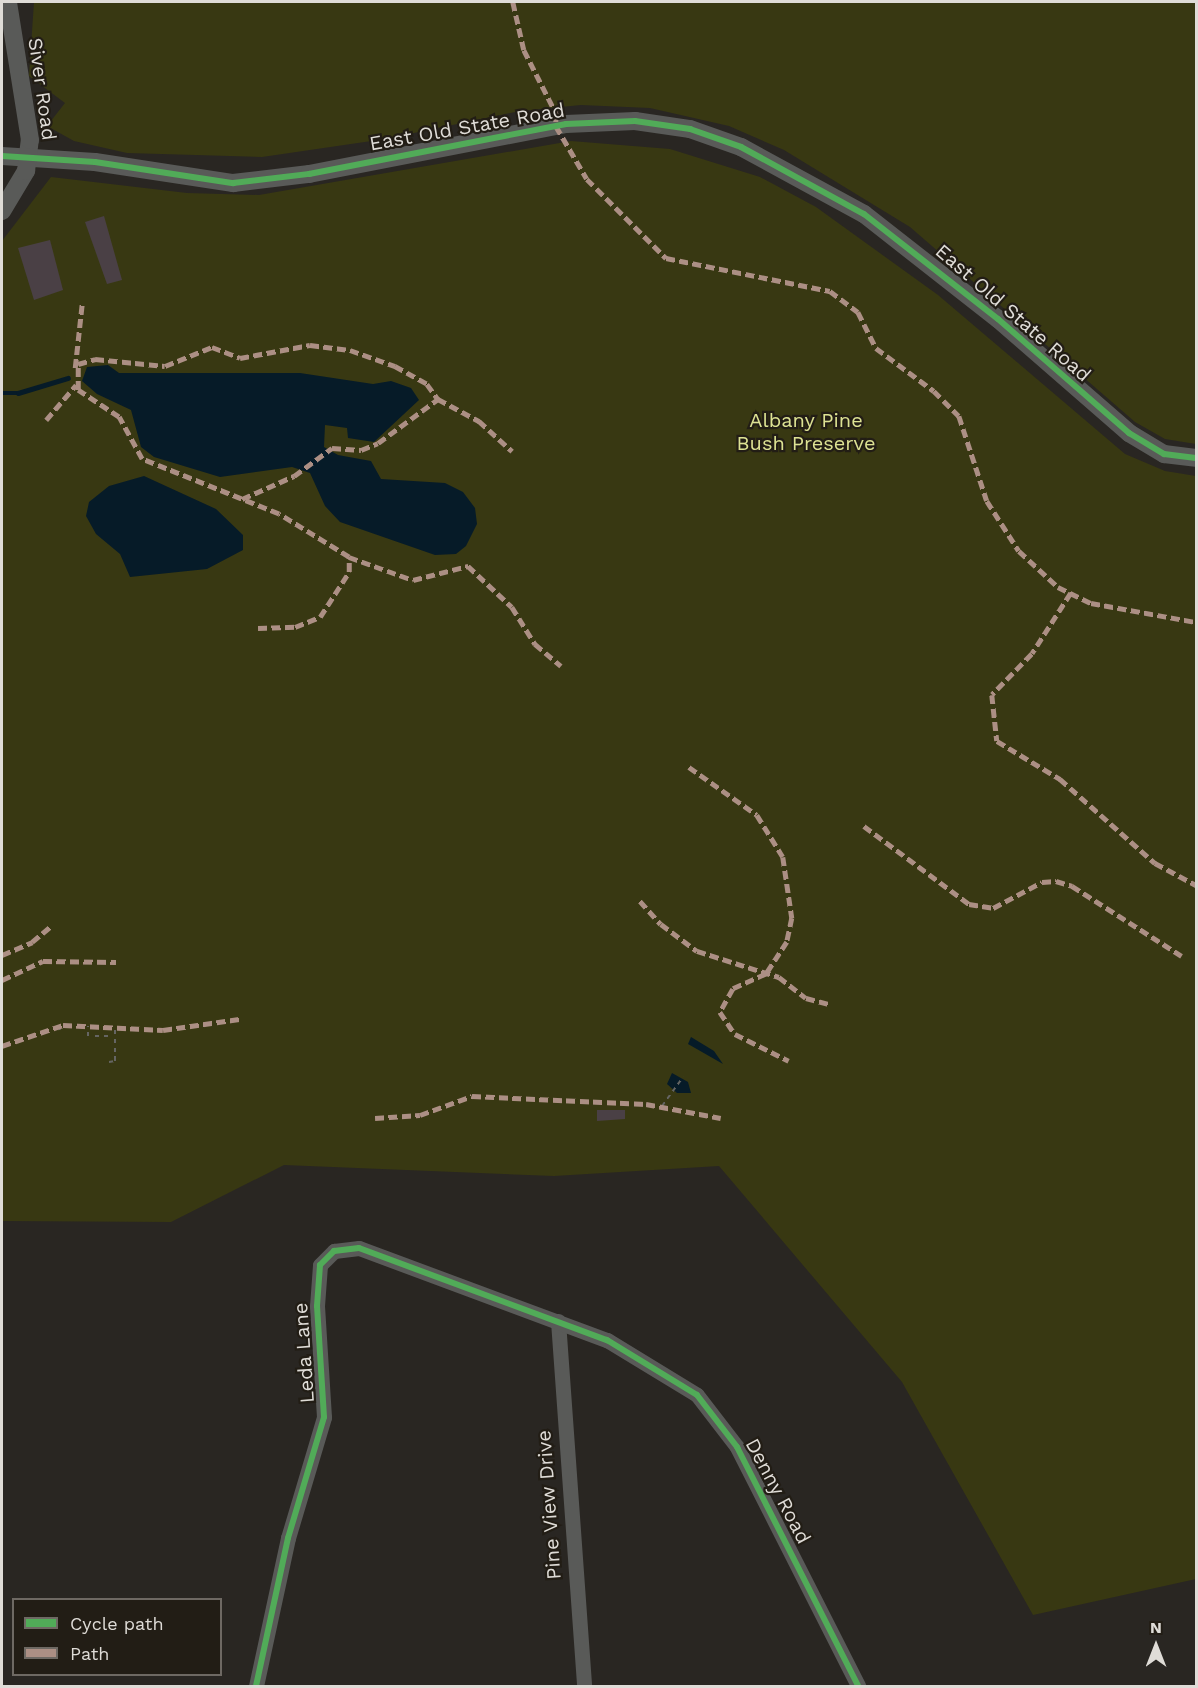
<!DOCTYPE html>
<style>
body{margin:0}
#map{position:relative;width:1198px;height:1688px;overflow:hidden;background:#292622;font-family:"Work Sans",sans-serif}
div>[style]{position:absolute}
.green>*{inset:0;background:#383812}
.water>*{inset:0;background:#061b28}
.stream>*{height:4.5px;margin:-2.25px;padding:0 2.25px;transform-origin:2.25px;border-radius:2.25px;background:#061b28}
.building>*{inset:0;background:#4a4045}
.path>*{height:2px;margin-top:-1px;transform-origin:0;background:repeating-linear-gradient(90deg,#656563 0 4.5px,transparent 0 9px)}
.minor>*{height:15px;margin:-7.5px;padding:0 7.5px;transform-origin:7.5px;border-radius:7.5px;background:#595a58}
.tertiary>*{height:18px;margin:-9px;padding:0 9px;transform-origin:9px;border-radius:9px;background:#595a58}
.quiet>*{height:4.5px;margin-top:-2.25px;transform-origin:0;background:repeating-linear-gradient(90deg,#ac8f84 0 9px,transparent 0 13.5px)}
.cycleway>*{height:6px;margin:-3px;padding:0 3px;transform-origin:3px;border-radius:3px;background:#51ab58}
span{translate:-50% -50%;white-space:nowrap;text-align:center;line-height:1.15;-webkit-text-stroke:4.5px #221d15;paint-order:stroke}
.street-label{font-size:20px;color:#dfdcd7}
.park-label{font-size:20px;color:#dde293}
.frame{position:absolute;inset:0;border:3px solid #dfdcd7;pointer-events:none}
.legend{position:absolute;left:12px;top:1598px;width:210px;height:78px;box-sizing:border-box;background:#221d15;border:2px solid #6e6963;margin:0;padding:8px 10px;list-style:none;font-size:18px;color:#dfdcd7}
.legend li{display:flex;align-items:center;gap:12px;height:30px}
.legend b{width:30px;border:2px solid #6e6963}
.north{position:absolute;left:1126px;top:1616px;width:60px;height:60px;-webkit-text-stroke:4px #221d15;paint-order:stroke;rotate:0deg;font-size:16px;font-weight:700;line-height:24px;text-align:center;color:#dfdcd7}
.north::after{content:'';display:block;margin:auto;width:21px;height:27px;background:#dfdcd7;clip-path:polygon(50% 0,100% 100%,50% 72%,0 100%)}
</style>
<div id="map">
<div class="green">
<div style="clip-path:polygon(34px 2px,1196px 2px,1196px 444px,1165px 439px,1135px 422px,910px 227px,784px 150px,729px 126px,650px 108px,581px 105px,520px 111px,385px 139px,262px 157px,127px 153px,74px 141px,47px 126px,65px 103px,29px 76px)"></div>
<div style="clip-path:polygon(571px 141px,670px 149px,760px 177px,816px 207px,938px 295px,1125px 454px,1165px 471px,1196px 476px,1196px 1579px,1033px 1615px,902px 1382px,719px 1166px,554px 1176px,284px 1165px,171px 1222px,2px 1221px,2px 241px,51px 177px,187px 193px,259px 195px)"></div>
</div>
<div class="water">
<div style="clip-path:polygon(108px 365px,119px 373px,300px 373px,373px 384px,391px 381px,411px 388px,419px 400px,374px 442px,348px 438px,347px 428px,325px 425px,324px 447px,338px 455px,371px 461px,381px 479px,445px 483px,463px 492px,475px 508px,477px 524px,466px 546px,456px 554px,435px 555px,340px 522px,325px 506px,310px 473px,292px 467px,220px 477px,154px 457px,141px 447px,131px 410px,97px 394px,82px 381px,87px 367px)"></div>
<div style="clip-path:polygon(144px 476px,216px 509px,243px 535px,243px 550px,207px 569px,130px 577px,120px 554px,96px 534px,86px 516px,89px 502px,109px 486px)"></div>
<div style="clip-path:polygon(691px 1037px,714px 1051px,723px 1064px,688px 1044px)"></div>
<div style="clip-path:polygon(672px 1073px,688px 1082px,691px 1093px,677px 1093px,667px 1084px)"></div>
</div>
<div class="stream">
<div style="left:2px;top:393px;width:16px"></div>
<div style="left:18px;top:393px;width:52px;rotate:-16.7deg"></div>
</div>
<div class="building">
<div style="clip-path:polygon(104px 216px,122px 280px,107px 284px,85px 222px)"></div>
<div style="clip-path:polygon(50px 240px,63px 290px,34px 300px,18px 248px)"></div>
<div style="clip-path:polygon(597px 1110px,625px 1110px,625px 1119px,597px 1121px)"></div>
</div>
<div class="path">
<div style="left:59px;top:1026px;width:5px;rotate:79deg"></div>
<div style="left:88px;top:1036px;width:10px;rotate:-90deg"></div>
<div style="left:95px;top:1036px;width:18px"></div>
<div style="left:109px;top:1062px;width:6px;rotate:-9deg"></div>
<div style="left:115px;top:1061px;width:34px;rotate:-90deg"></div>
<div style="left:662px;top:1106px;width:36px;rotate:-54deg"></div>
</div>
<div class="minor">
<div style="left:558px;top:1321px;width:366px;rotate:85.9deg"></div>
<div style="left:256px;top:1686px;width:151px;rotate:-77.8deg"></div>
<div style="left:288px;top:1538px;width:126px;rotate:-73.4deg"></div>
<div style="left:324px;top:1417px;width:111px;rotate:-93.6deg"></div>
<div style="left:317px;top:1306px;width:41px;rotate:-85.8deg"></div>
<div style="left:320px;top:1265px;width:20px;rotate:-45deg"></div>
<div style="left:334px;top:1251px;width:25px;rotate:-7deg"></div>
<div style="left:359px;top:1248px;width:265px;rotate:20.4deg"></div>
<div style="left:607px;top:1340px;width:105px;rotate:31.4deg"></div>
<div style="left:697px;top:1395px;width:66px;rotate:52.4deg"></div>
<div style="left:737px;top:1447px;width:268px;rotate:63.1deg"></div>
</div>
<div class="tertiary">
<div style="left:2px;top:156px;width:93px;rotate:3.7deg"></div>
<div style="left:95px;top:162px;width:140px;rotate:8.7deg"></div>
<div style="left:233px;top:183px;width:77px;rotate:-6.8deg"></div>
<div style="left:309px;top:174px;width:262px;rotate:-11deg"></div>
<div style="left:566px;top:124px;width:69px;rotate:-2.5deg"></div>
<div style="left:635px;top:121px;width:56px;rotate:8.3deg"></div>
<div style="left:690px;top:129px;width:54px;rotate:19.4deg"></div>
<div style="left:741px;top:147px;width:140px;rotate:28.6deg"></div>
<div style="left:864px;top:214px;width:170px;rotate:38.1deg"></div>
<div style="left:998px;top:319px;width:174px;rotate:41deg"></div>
<div style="left:1129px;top:433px;width:41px;rotate:31deg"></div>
<div style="left:1164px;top:454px;width:32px;rotate:7deg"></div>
<div style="left:2px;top:211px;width:47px;rotate:-59deg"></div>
<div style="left:26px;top:171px;width:31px;rotate:-83deg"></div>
<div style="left:30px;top:140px;width:140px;rotate:-99.1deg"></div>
</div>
<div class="quiet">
<div style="left:513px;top:2px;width:49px;rotate:77.1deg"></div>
<div style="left:524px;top:50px;width:71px;rotate:63.1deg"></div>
<div style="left:556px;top:113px;width:13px;rotate:90deg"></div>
<div style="left:556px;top:126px;width:61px;rotate:59.7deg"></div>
<div style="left:587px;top:179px;width:112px;rotate:45deg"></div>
<div style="left:666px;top:258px;width:167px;rotate:11.4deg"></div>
<div style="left:830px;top:291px;width:35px;rotate:37deg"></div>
<div style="left:858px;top:312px;width:40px;rotate:63.4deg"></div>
<div style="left:876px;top:348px;width:72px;rotate:36.6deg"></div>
<div style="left:934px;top:391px;width:35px;rotate:45deg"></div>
<div style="left:959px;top:416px;width:89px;rotate:71.8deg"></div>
<div style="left:987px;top:501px;width:59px;rotate:57.4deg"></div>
<div style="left:1019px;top:551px;width:53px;rotate:42.7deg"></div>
<div style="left:1058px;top:587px;width:37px;rotate:26deg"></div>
<div style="left:1091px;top:603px;width:107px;rotate:10.3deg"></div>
<div style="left:75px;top:368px;width:64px;rotate:-83.8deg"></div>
<div style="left:46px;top:420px;width:46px;rotate:-49.4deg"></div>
<div style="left:242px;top:499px;width:57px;rotate:-23.9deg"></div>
<div style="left:294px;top:476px;width:47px;rotate:-36.4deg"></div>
<div style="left:332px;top:448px;width:29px;rotate:4deg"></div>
<div style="left:361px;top:450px;width:18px;rotate:-22deg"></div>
<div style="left:378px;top:443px;width:74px;rotate:-36.3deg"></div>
<div style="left:349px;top:557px;width:68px;rotate:19.8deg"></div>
<div style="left:413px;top:580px;width:57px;rotate:-14.3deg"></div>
<div style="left:468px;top:566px;width:60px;rotate:43deg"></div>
<div style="left:512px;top:607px;width:44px;rotate:58.1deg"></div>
<div style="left:535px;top:644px;width:34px;rotate:40deg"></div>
<div style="left:1071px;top:593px;width:72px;rotate:122.6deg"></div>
<div style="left:1032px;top:654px;width:57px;rotate:134.3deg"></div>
<div style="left:992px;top:695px;width:46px;rotate:83.8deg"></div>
<div style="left:997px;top:741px;width:74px;rotate:31.1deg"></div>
<div style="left:1060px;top:779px;width:127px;rotate:41.5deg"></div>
<div style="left:1155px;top:863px;width:47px;rotate:28.2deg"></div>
<div style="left:258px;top:628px;width:37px;rotate:-2deg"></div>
<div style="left:295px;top:627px;width:27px;rotate:-22deg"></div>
<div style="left:320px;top:617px;width:54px;rotate:-57.2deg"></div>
<div style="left:349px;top:572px;width:15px;rotate:-90deg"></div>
<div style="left:349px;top:557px;width:82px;rotate:-148.4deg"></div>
<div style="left:279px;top:514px;width:148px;rotate:-158.1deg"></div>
<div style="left:142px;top:459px;width:48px;rotate:-118.7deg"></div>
<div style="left:119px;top:417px;width:49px;rotate:-146.6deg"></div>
<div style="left:78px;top:390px;width:26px;rotate:-90deg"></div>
<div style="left:78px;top:364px;width:18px;rotate:-16deg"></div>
<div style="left:95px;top:359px;width:70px;rotate:5.7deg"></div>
<div style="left:165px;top:366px;width:51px;rotate:-22deg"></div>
<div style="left:212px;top:347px;width:30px;rotate:21deg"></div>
<div style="left:240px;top:358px;width:71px;rotate:-10.5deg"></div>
<div style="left:310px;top:345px;width:40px;rotate:7.1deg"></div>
<div style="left:350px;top:350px;width:48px;rotate:19.6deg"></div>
<div style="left:395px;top:366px;width:37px;rotate:29deg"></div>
<div style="left:427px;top:384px;width:19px;rotate:54deg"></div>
<div style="left:438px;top:399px;width:47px;rotate:28.2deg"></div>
<div style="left:479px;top:421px;width:45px;rotate:42.3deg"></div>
<div style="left:689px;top:767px;width:83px;rotate:35.2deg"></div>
<div style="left:757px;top:815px;width:49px;rotate:58.2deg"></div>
<div style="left:783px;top:857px;width:62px;rotate:81.6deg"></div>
<div style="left:792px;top:918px;width:25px;rotate:102deg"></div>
<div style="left:787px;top:942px;width:38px;rotate:123deg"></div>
<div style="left:766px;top:974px;width:36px;rotate:156deg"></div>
<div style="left:733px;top:989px;width:26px;rotate:119deg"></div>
<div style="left:720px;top:1012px;width:27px;rotate:56deg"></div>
<div style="left:735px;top:1034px;width:60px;rotate:26.6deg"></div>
<div style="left:864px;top:826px;width:131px;rotate:36.6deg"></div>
<div style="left:969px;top:904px;width:24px;rotate:9deg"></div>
<div style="left:993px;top:908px;width:55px;rotate:-28deg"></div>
<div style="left:1042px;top:882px;width:14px;rotate:-4deg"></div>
<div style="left:1056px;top:881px;width:17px;rotate:17deg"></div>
<div style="left:1072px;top:886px;width:130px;rotate:32.5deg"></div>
<div style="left:640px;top:901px;width:31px;rotate:48deg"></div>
<div style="left:661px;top:924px;width:45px;rotate:36.9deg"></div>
<div style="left:697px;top:951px;width:86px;rotate:17.6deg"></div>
<div style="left:779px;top:977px;width:34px;rotate:38deg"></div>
<div style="left:806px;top:998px;width:24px;rotate:15deg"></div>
<div style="left:2px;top:955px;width:33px;rotate:-23deg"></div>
<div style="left:32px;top:942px;width:26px;rotate:-40deg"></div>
<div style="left:2px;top:980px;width:45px;rotate:-24.9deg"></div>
<div style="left:43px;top:961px;width:73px;rotate:0.8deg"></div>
<div style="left:2px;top:1046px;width:65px;rotate:-19deg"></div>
<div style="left:63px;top:1025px;width:100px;rotate:2.9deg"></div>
<div style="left:163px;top:1030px;width:77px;rotate:-8.2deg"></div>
<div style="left:375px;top:1118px;width:45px;rotate:-3.8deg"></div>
<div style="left:420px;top:1115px;width:55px;rotate:-20.1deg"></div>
<div style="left:472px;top:1096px;width:174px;rotate:2.6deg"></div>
<div style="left:646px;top:1104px;width:76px;rotate:10.6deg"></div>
</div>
<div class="cycleway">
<div style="left:2px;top:156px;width:93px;rotate:3.7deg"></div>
<div style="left:95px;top:162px;width:140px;rotate:8.7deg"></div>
<div style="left:233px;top:183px;width:77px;rotate:-6.8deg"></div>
<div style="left:309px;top:174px;width:262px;rotate:-11deg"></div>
<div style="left:566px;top:124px;width:69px;rotate:-2.5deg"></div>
<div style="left:635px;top:121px;width:56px;rotate:8.3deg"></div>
<div style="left:690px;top:129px;width:54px;rotate:19.4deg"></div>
<div style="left:741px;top:147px;width:140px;rotate:28.6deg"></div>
<div style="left:864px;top:214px;width:170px;rotate:38.1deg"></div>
<div style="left:998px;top:319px;width:174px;rotate:41deg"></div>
<div style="left:1129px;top:433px;width:41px;rotate:31deg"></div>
<div style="left:1164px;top:454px;width:32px;rotate:7deg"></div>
<div style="left:256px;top:1686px;width:151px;rotate:-77.8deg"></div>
<div style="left:288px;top:1538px;width:126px;rotate:-73.4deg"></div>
<div style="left:324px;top:1417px;width:111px;rotate:-93.6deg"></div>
<div style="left:317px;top:1306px;width:41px;rotate:-85.8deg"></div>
<div style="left:320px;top:1265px;width:20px;rotate:-45deg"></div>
<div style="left:334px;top:1251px;width:25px;rotate:-7deg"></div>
<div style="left:359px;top:1248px;width:265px;rotate:20.4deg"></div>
<div style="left:607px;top:1340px;width:105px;rotate:31.4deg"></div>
<div style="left:697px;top:1395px;width:66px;rotate:52.4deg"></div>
<div style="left:737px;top:1447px;width:268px;rotate:63.1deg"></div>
</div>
<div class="street-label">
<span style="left:42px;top:89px;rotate:82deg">Siver Road</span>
<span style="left:467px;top:127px;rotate:-10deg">East Old State Road</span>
<span style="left:1013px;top:313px;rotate:41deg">East Old State Road</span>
<span style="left:304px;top:1353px;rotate:-94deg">Leda Lane</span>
<span style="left:778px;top:1491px;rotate:62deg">Denny Road</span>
<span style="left:549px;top:1505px;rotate:-94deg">Pine View Drive</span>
</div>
<div class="park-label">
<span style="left:806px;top:432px">Albany Pine<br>Bush Preserve</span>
</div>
<div class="frame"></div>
<ul class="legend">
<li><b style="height:8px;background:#51ab58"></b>Cycle path</li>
<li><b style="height:8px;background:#ac8f84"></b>Path</li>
</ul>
<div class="north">N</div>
</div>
